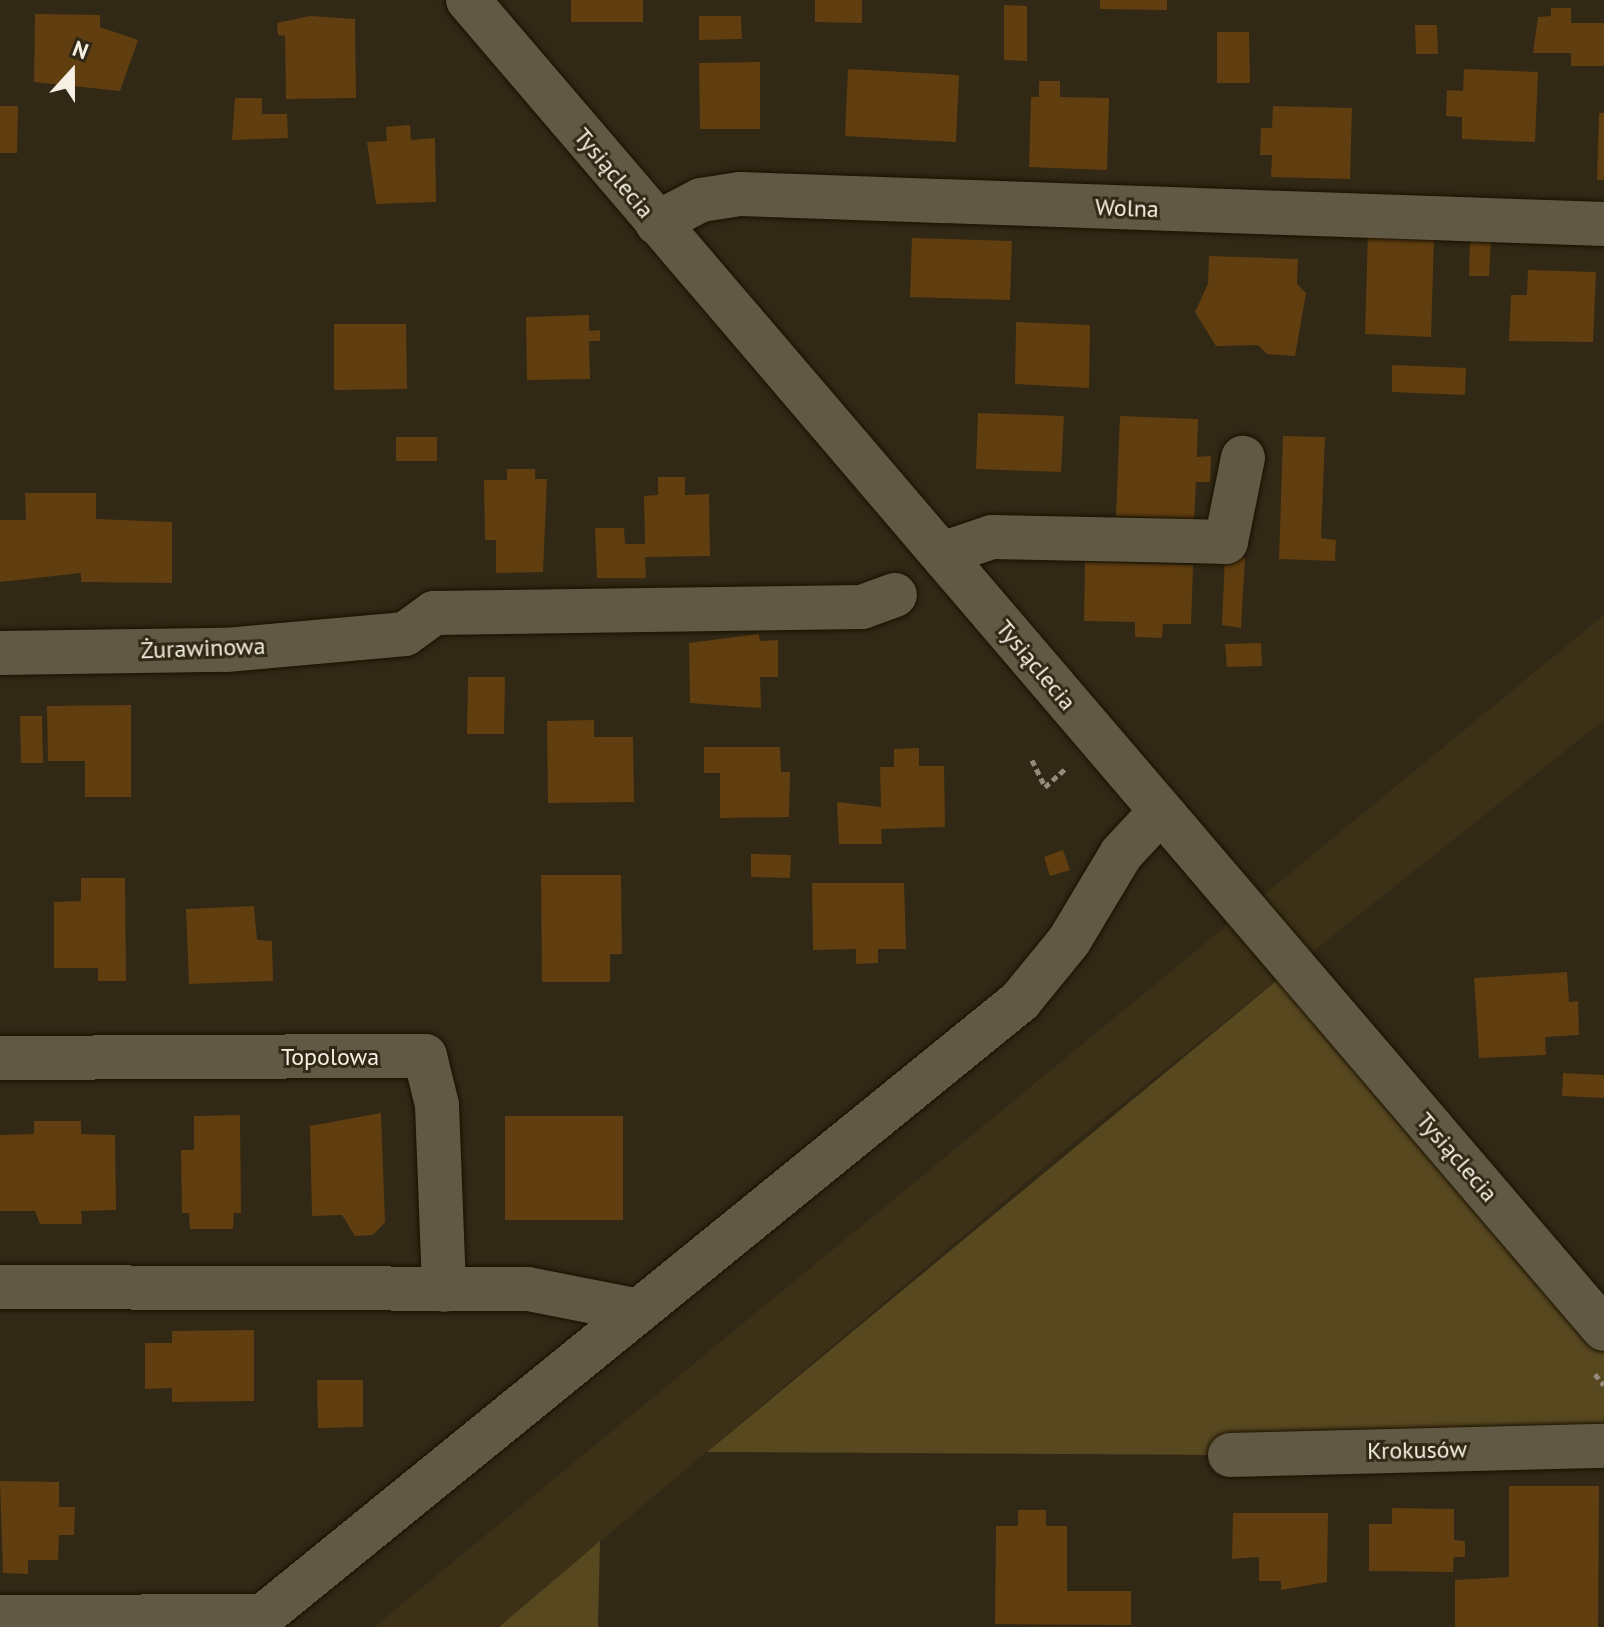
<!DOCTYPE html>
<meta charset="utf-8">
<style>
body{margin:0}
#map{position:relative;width:1604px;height:1627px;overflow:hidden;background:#312815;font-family:"PT Sans",sans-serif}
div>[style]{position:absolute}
.built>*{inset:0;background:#3c3116}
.green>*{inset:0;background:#584820}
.building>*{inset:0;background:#613e0f}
.path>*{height:5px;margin-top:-2.5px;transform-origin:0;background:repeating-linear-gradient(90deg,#938c7c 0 6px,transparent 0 10px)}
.roads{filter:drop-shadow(0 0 2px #191101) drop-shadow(0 0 2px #191101)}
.minor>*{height:44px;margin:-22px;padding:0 22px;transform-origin:22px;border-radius:22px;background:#625944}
span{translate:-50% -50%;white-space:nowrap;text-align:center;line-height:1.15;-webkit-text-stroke:6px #312815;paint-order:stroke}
.street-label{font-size:24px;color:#f5f0e3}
.north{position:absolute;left:32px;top:32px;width:80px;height:80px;-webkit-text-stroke:6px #312815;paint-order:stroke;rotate:21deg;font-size:22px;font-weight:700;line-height:32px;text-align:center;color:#f5f0e3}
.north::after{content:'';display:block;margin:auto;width:28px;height:36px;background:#f5f0e3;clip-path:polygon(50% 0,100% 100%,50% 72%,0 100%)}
</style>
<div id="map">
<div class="built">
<div style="clip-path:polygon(1604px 615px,1604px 720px,1081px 1136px,499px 1627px,374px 1627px)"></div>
</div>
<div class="green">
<div style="clip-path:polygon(1293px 967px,1604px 1329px,1604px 1446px,1230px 1455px,707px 1452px)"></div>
<div style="clip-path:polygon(600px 1541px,598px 1627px,499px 1627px,565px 1571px)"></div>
</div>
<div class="building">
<div style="clip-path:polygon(571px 0,643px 0,643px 22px,571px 22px)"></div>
<div style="clip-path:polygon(815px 0,862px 0,862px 23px,815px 22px)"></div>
<div style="clip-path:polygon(1100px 0,1167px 0,1167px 10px,1100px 9px)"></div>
<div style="clip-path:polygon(1004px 5px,1027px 6px,1027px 61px,1004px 60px)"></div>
<div style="clip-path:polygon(1551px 8px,1571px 8px,1571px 23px,1604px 23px,1604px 66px,1571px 66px,1571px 53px,1533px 53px,1538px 17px,1551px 16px)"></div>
<div style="clip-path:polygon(35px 14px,100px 15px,100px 27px,138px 40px,120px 91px,34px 82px)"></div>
<div style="clip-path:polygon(310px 16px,355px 19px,356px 98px,286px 99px,285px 36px,278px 35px,277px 23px)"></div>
<div style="clip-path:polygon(699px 16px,741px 16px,742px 39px,699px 40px)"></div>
<div style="clip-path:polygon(1415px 25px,1437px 25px,1438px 54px,1416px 54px)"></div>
<div style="clip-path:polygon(1217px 32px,1249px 32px,1250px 83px,1217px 83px)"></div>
<div style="clip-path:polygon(760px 62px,760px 129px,700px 129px,699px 63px)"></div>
<div style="clip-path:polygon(848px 69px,959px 75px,956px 142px,845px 136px)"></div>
<div style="clip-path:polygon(1464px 69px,1538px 72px,1535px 142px,1462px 139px,1462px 117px,1446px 116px,1447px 90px,1463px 91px)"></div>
<div style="clip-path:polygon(1039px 81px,1060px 81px,1060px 97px,1109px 98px,1107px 170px,1029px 167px,1031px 97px,1039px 97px)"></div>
<div style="clip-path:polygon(235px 98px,262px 98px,262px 114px,287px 114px,288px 138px,232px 140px)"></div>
<div style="clip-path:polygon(0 106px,18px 106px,17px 153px,0 153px)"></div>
<div style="clip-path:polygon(1273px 106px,1352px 108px,1350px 179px,1271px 177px,1272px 155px,1260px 155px,1261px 128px,1272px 128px)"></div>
<div style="clip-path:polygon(1599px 113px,1604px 113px,1604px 180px,1597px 180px)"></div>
<div style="clip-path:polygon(410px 125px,411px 140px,435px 138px,436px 202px,376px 204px,367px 142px,387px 141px,386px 127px)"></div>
<div style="clip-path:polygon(1368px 234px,1434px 237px,1431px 337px,1365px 334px)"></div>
<div style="clip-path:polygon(912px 238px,1012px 241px,1010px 300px,910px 297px)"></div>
<div style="clip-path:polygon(1470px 238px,1491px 239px,1489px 276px,1469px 276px)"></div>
<div style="clip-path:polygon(1209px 256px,1298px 259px,1297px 284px,1306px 293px,1295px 356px,1267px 354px,1258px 345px,1216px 346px,1195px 312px,1208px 284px)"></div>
<div style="clip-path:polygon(1528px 270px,1596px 272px,1593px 342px,1509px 341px,1511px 295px,1527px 295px)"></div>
<div style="clip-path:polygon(589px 315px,589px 331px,600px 330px,600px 341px,589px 341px,590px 379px,527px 380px,526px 317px)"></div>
<div style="clip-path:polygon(1016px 322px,1090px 325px,1089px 388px,1015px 384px)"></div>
<div style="clip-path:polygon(334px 324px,406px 324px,407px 389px,334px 390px)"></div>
<div style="clip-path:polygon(1392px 365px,1466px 368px,1465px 395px,1392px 392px)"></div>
<div style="clip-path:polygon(978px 413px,1064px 416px,1061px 472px,976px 469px)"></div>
<div style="clip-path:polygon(1120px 416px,1198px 419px,1197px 457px,1211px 456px,1210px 482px,1196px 482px,1194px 519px,1116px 516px)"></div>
<div style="clip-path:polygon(1283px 436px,1325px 437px,1321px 538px,1336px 540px,1335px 561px,1279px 559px)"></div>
<div style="clip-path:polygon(396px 437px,437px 437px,437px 461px,396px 461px)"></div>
<div style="clip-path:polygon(507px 469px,535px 469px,535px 479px,547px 479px,543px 572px,496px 573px,496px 540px,485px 540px,484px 480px,507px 480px)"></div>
<div style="clip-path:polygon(658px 477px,685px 477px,685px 495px,709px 494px,710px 556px,645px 557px,646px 578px,597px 578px,595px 528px,624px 528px,625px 544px,645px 544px,644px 496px,658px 495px)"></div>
<div style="clip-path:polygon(25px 493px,96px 493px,96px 519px,172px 522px,172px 583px,81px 582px,81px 573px,0 582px,0 520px,26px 520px)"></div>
<div style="clip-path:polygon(1225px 557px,1245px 558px,1241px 628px,1222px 625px)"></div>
<div style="clip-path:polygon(1085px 562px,1193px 565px,1191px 624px,1163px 624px,1162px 638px,1135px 637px,1135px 622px,1084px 621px)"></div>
<div style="clip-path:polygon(759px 634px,760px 641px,778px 640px,778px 677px,760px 677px,761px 708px,690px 703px,689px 643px)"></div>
<div style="clip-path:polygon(1261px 643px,1262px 666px,1227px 667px,1225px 644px)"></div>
<div style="clip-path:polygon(468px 677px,505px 677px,504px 734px,467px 734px)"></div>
<div style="clip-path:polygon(131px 705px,131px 797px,85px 797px,85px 761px,48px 761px,47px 706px)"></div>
<div style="clip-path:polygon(20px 716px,42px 716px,43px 763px,21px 763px)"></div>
<div style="clip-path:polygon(594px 720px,594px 737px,633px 737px,634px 802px,548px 803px,547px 721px)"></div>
<div style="clip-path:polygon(704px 747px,780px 747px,781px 772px,790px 772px,789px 817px,720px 818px,720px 773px,704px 773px)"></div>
<div style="clip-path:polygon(919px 748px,919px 766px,944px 766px,945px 827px,881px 829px,882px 844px,839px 844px,837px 802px,881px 807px,880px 767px,894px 767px,894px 749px)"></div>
<div style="clip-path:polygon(1063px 850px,1070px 870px,1050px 876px,1044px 857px)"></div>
<div style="clip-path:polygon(751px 854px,791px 855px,790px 878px,751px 877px)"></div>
<div style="clip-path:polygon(541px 875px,621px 875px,622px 954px,610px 954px,610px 982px,542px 982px)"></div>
<div style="clip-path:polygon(81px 878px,125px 878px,126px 981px,98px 981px,98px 968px,54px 968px,54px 902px,81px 901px)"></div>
<div style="clip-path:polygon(812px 883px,904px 883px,906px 949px,878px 949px,878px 963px,856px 964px,856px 949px,813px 950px)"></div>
<div style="clip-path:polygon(254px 906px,257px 940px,272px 941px,273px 981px,189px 984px,186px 909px)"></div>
<div style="clip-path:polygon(1567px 972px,1569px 1002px,1578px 1001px,1579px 1035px,1545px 1037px,1546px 1055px,1479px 1058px,1474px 978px)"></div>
<div style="clip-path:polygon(1563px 1073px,1604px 1075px,1604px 1098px,1562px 1096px)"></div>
<div style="clip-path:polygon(381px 1113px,385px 1222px,373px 1235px,355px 1236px,342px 1215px,312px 1216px,310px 1126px)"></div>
<div style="clip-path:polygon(240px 1115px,241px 1213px,234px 1213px,233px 1229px,190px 1229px,189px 1213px,182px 1213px,181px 1150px,194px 1150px,194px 1116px)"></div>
<div style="clip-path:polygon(505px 1116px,623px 1116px,623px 1220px,505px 1220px)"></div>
<div style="clip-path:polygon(34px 1121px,81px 1121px,81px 1134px,115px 1135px,116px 1210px,81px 1211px,82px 1224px,40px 1224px,35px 1211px,0 1211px,0 1135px,34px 1134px)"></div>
<div style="clip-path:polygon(254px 1330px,254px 1401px,172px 1402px,172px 1388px,145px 1389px,145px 1343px,172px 1343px,172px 1331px)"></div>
<div style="clip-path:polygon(317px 1380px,363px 1380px,363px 1427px,318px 1428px)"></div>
<div style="clip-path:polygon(0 1481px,59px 1482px,59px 1507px,75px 1507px,74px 1535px,59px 1535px,58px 1560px,28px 1560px,28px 1574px,3px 1573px)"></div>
<div style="clip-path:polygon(1509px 1486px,1599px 1486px,1598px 1627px,1455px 1627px,1455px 1580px,1509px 1577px)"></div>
<div style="clip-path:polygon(1392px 1508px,1454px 1509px,1454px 1540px,1465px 1541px,1465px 1557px,1454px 1557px,1453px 1572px,1369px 1571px,1369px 1524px,1392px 1524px)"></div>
<div style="clip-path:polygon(1018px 1510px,1046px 1510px,1046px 1526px,1067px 1526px,1067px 1591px,1131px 1591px,1131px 1625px,995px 1624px,996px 1526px,1018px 1526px)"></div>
<div style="clip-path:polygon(1233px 1513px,1328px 1513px,1327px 1582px,1281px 1590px,1281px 1581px,1259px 1581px,1259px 1557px,1232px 1559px)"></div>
</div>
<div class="path">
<div style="left:1032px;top:760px;width:30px;rotate:64deg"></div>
<div style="left:1045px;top:787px;width:28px;rotate:-42deg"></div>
<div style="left:1595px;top:1374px;width:14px;rotate:51deg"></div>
</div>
<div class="roads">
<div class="minor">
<div style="left:468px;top:0;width:1748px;rotate:49.48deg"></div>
<div style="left:657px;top:223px;width:50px;rotate:-27.6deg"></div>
<div style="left:701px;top:200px;width:39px;rotate:-9deg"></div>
<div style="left:740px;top:194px;width:865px;rotate:1.99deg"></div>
<div style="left:942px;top:554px;width:53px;rotate:-18.8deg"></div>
<div style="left:992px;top:537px;width:234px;rotate:1.2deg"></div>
<div style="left:1226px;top:542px;width:86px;rotate:-78.6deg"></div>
<div style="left:0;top:653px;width:226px;rotate:-0.8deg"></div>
<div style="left:226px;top:650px;width:180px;rotate:-5.1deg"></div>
<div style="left:405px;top:634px;width:36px;rotate:-36deg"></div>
<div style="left:434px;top:613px;width:428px;rotate:-0.8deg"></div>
<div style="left:862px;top:607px;width:35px;rotate:-20deg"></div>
<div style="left:0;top:1058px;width:425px;rotate:-0.3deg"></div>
<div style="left:425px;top:1056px;width:50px;rotate:76.2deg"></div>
<div style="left:437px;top:1105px;width:185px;rotate:87.8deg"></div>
<div style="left:0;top:1287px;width:528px;rotate:0.22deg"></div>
<div style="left:528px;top:1289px;width:109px;rotate:11.1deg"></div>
<div style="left:1230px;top:1455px;width:374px;rotate:-1.4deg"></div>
<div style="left:0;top:1617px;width:263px;rotate:-0.2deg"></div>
<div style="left:263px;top:1616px;width:975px;rotate:-39.09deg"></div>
<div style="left:1020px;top:1001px;width:77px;rotate:-50.8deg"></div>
<div style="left:1069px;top:941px;width:101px;rotate:-59.1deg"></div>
<div style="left:1121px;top:854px;width:57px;rotate:-47.1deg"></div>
</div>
</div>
<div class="street-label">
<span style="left:614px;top:173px;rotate:50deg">Tysiąclecia</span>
<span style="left:1127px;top:208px;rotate:2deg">Wolna</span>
<span style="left:203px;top:648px;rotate:-2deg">Żurawinowa</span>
<span style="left:1036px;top:665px;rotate:50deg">Tysiąclecia</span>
<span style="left:330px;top:1057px">Topolowa</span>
<span style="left:1457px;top:1157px;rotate:49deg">Tysiąclecia</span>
<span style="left:1417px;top:1450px;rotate:-1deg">Krokusów</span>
</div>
<div class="north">N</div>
</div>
